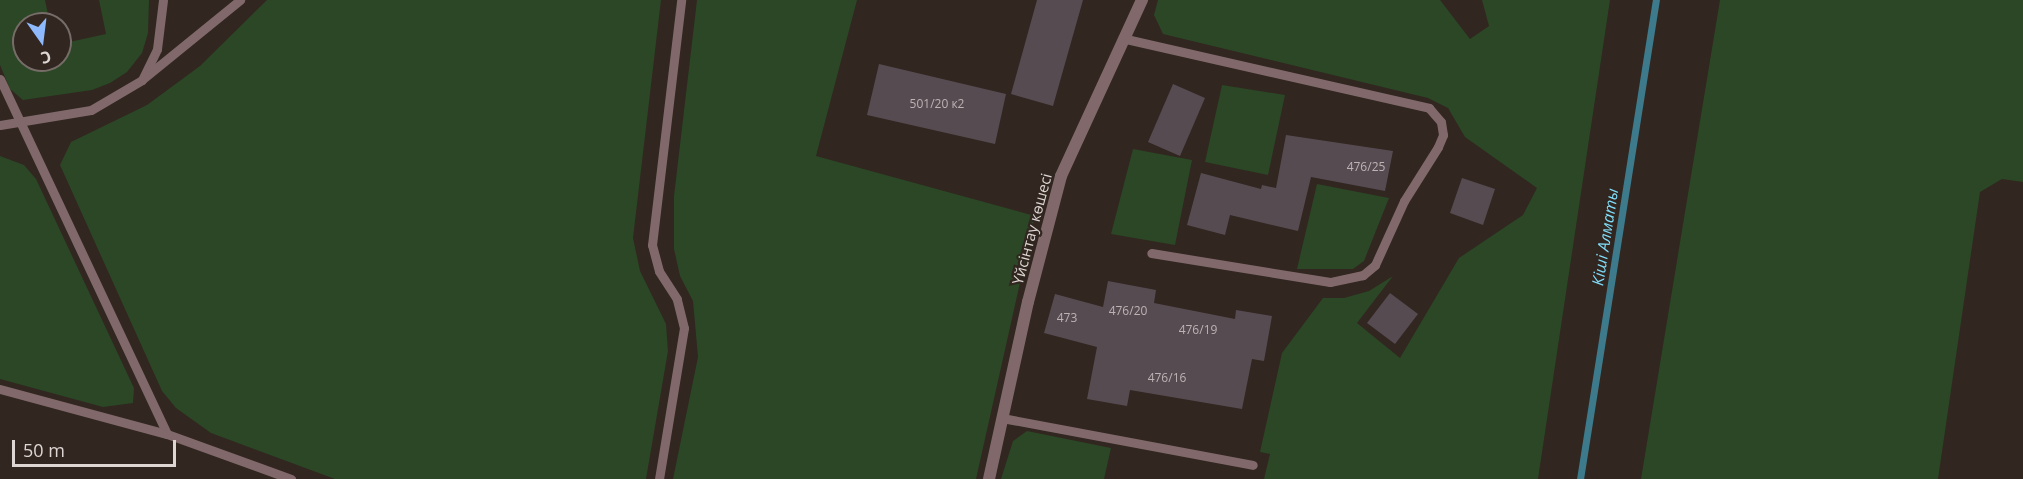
<!DOCTYPE html>
<meta charset="utf-8">
<style>
body{margin:0}
#map{position:relative;width:2023px;height:479px;overflow:hidden;background:#312620;font-family:"Open Sans",sans-serif}
div>[style]{position:absolute}
.green>*{inset:0;background:#2b4725}
.stream>*{height:7px;margin:-3.5px;padding:0 3.5px;transform-origin:3.5px;border-radius:3.5px;background:#3d7a8b}
.building>*{inset:0;background:#574b52}
.lane>*{height:9px;margin:-4.5px;padding:0 4.5px;transform-origin:4.5px;border-radius:4.5px;background:#81696b}
.street>*{height:12px;margin:-6px;padding:0 6px;transform-origin:6px;border-radius:6px;background:#81696b}
span{translate:-50% -50%;white-space:nowrap;text-align:center;line-height:1.15;-webkit-text-stroke:4.5px #312620;paint-order:stroke}
.number-label{font-size:12px;color:#bcb3b3}
.number-label span{-webkit-text-stroke-width:0}
.street-label{font-size:15px;color:#ded6d3}
.water-label{font-size:16px;color:#80defa;font-style:italic}
.north{position:absolute;left:12px;top:12px;width:60px;height:60px;box-sizing:border-box;background:#312620;border:2px solid #766c68;border-radius:50%;rotate:166deg;font-size:16px;font-weight:700;line-height:24px;text-align:center;color:#ded6d3}
.north::after{content:'';display:block;margin:auto;width:21px;height:27px;background:#8eb9fd;clip-path:polygon(50% 0,100% 100%,50% 72%,0 100%)}
.scale{position:absolute;left:12px;top:440px;width:164px;height:27px;box-sizing:border-box;border:3px solid #ded6d3;border-top:0;padding-left:8px;font-size:18px;line-height:21px;white-space:nowrap;color:#ded6d3;-webkit-text-stroke:4px #312620;paint-order:stroke}
</style>
<div id="map">
<div class="green">
<div style="clip-path:polygon(0 0,45px 0,50px 24px,24px 24px,24px 60px,60px 60px,60px 44px,106px 34px,99px 0,149px 0,148px 33px,142px 53px,127px 72px,110px 83px,92px 90px,23px 100px,10px 89px,0 65px)"></div>
<div style="clip-path:polygon(267px 0,661px 0,633px 238px,640px 271px,666px 324px,668px 351px,646px 479px,335px 479px,211px 433px,176px 408px,162px 391px,60px 165px,71px 142px,147px 105px,200px 66px)"></div>
<div style="clip-path:polygon(697px 0,857px 0,816px 156px,1035px 216px,976px 479px,673px 479px,698px 357px,693px 301px,680px 276px,674px 249px,674px 196px)"></div>
<div style="clip-path:polygon(1158px 0,1440px 0,1470px 39px,1489px 26px,1482px 0,1610px 0,1538px 479px,1264px 479px,1270px 454px,1260px 452px,1282px 353px,1323px 298px,1344px 298px,1369px 291px,1393px 276px,1357px 323px,1400px 358px,1459px 258px,1523px 215px,1537px 188px,1465px 137px,1448px 108px,1428px 98px,1163px 34px,1154px 15px)"></div>
<div style="clip-path:polygon(1720px 0,2023px 0,2023px 182px,2002px 179px,1980px 192px,1938px 479px,1641px 479px)"></div>
<div style="clip-path:polygon(1222px 85px,1285px 95px,1268px 175px,1205px 162px)"></div>
<div style="clip-path:polygon(1133px 149px,1192px 160px,1175px 245px,1111px 234px)"></div>
<div style="clip-path:polygon(0 156px,24px 165px,36px 179px,134px 388px,133px 403px,103px 407px,0 379px)"></div>
<div style="clip-path:polygon(1317px 184px,1389px 198px,1364px 261px,1353px 269px,1297px 269px)"></div>
<div style="clip-path:polygon(1027px 431px,1111px 448px,1104px 479px,1001px 479px,1013px 441px)"></div>
</div>
<div class="stream">
<div style="left:1580px;top:479px;width:485px;rotate:-81deg"></div>
</div>
<div class="building">
<div style="clip-path:polygon(1037px 0,1083px 0,1053px 106px,1011px 94px)"></div>
<div style="clip-path:polygon(879px 64px,1006px 94px,995px 144px,867px 115px)"></div>
<div style="clip-path:polygon(1173px 84px,1205px 98px,1180px 156px,1148px 142px)"></div>
<div style="clip-path:polygon(1286px 135px,1393px 151px,1385px 191px,1311px 177px,1298px 231px,1230px 215px,1225px 235px,1187px 225px,1201px 173px,1261px 189px,1262px 185px,1276px 188px)"></div>
<div style="clip-path:polygon(1462px 178px,1495px 189px,1483px 225px,1450px 213px)"></div>
<div style="clip-path:polygon(1108px 281px,1156px 290px,1154px 303px,1235px 319px,1236px 310px,1272px 316px,1264px 361px,1252px 359px,1242px 409px,1130px 390px,1127px 406px,1087px 399px,1097px 347px,1044px 333px,1055px 294px,1103px 307px)"></div>
<div style="clip-path:polygon(1390px 293px,1418px 314px,1395px 344px,1367px 323px)"></div>
</div>
<div class="lane">
<div style="left:1126px;top:39px;width:311px;rotate:12.8deg"></div>
<div style="left:1429px;top:108px;width:18px;rotate:49deg"></div>
<div style="left:1441px;top:122px;width:13px;rotate:81deg"></div>
<div style="left:1443px;top:135px;width:13px;rotate:113deg"></div>
<div style="left:1438px;top:147px;width:64px;rotate:122.2deg"></div>
<div style="left:1404px;top:201px;width:70px;rotate:114.4deg"></div>
<div style="left:1375px;top:265px;width:16px;rotate:140deg"></div>
<div style="left:1363px;top:275px;width:34px;rotate:168deg"></div>
<div style="left:1330px;top:282px;width:181px;rotate:-170.8deg"></div>
<div style="left:144px;top:78px;width:124px;rotate:-39.1deg"></div>
<div style="left:0;top:79px;width:392px;rotate:64.8deg"></div>
<div style="left:0;top:125px;width:92px;rotate:-9.4deg"></div>
<div style="left:91px;top:110px;width:59px;rotate:-30.5deg"></div>
<div style="left:142px;top:80px;width:34px;rotate:-64deg"></div>
<div style="left:157px;top:49px;width:49px;rotate:-83deg"></div>
<div style="left:0;top:389px;width:173px;rotate:15.1deg"></div>
<div style="left:167px;top:434px;width:132px;rotate:19.9deg"></div>
<div style="left:1002px;top:418px;width:255px;rotate:10.6deg"></div>
<div style="left:659px;top:479px;width:153px;rotate:-80.6deg"></div>
<div style="left:684px;top:328px;width:30px;rotate:-104deg"></div>
<div style="left:677px;top:299px;width:33px;rotate:-123deg"></div>
<div style="left:659px;top:271px;width:27px;rotate:-105deg"></div>
<div style="left:652px;top:245px;width:247px;rotate:-83.2deg"></div>
</div>
<div class="street">
<div style="left:989px;top:479px;width:181px;rotate:-77.6deg"></div>
<div style="left:1028px;top:302px;width:130px;rotate:-75.3deg"></div>
<div style="left:1061px;top:176px;width:194px;rotate:-65.3deg"></div>
</div>
<div class="number-label">
<span style="left:937px;top:104px">501/20 к2</span>
<span style="left:1366px;top:167px">476/25</span>
<span style="left:1128px;top:311px">476/20</span>
<span style="left:1067px;top:318px">473</span>
<span style="left:1198px;top:330px">476/19</span>
<span style="left:1167px;top:378px">476/16</span>
</div>
<div class="street-label">
<span style="left:1032px;top:229px;rotate:-75deg">Үйсінтау көшесі</span>
</div>
<div class="water-label">
<span style="left:1605px;top:237px;rotate:-81deg">Кіші Алматы</span>
</div>
<div class="north">С</div>
<div class="scale">50 m</div>
</div>
